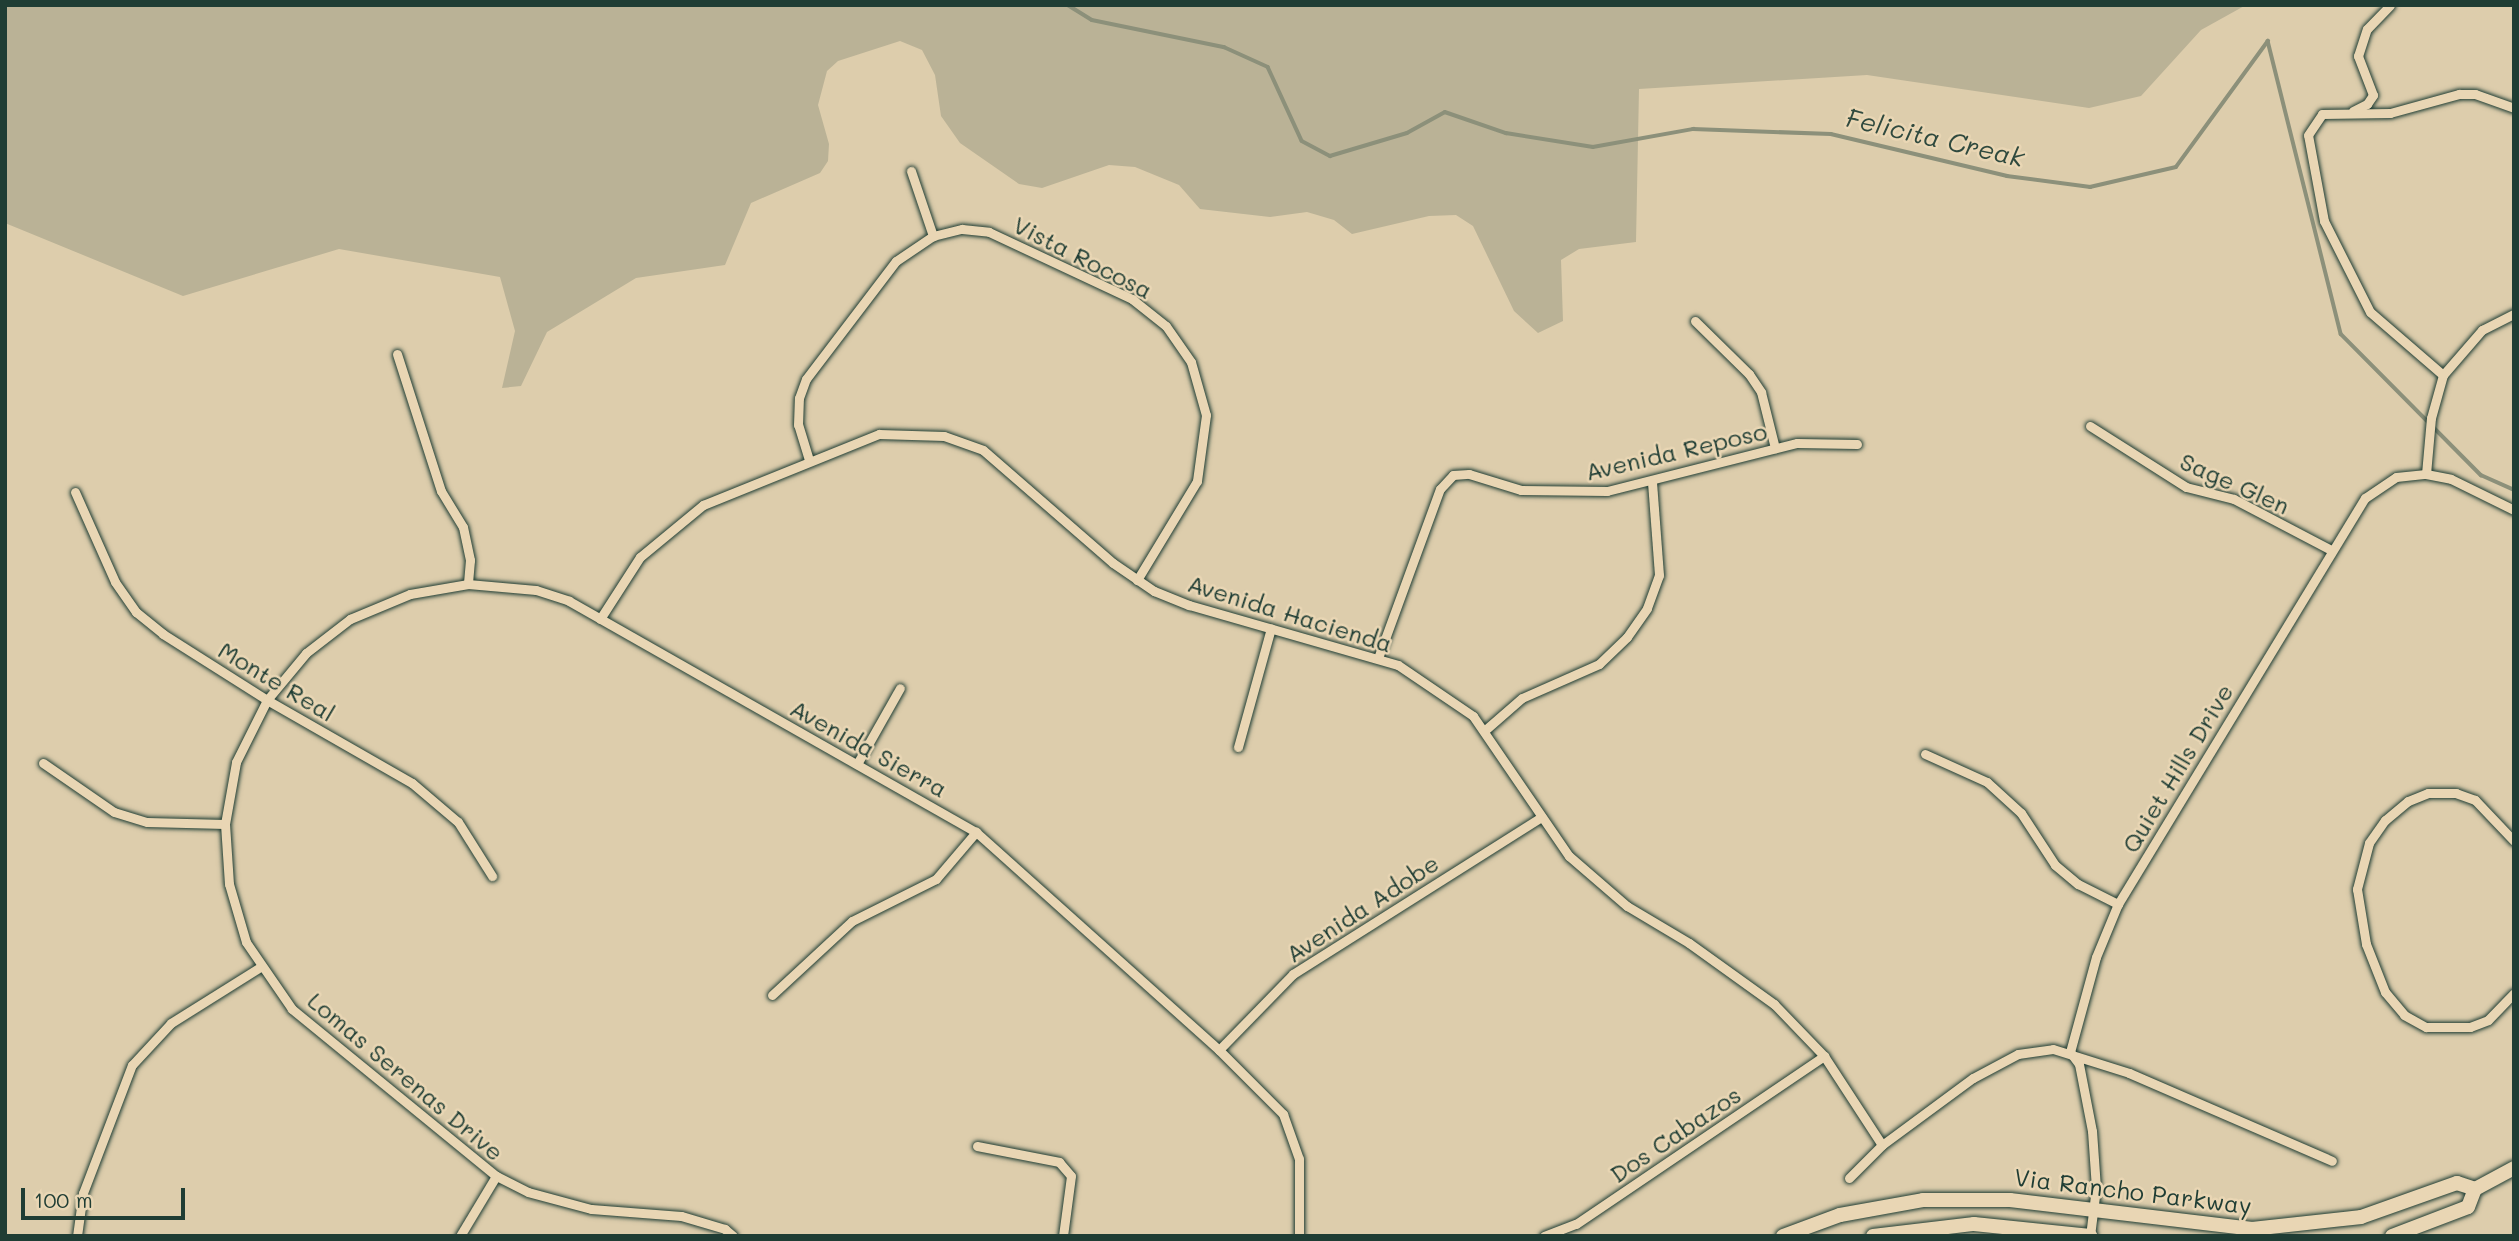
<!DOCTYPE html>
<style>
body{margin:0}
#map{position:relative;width:2519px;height:1241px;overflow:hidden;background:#ddcdac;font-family:Mali,sans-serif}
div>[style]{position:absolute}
.green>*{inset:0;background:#bab296}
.stream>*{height:3.5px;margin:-1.75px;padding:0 1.75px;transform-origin:1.75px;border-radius:1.75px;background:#8c907a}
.roads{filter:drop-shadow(0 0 2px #1f3d34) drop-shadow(0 0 2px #1f3d34)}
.street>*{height:9px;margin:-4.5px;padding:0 4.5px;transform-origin:4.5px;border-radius:4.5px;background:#e9d6b4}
.primary>*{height:14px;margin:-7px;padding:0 7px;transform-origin:7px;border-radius:7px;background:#e9d6b4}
span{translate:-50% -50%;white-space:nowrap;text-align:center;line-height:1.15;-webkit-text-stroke:5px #e9d6b4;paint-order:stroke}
.street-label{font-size:24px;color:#1f3d34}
.water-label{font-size:26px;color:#2f493e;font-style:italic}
.frame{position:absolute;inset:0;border:7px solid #1f3d34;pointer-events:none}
.scale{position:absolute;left:21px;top:1188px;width:164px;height:32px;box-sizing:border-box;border:4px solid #1f3d34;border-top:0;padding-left:9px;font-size:21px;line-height:24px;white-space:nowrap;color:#1f3d34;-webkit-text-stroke:5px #e9d6b4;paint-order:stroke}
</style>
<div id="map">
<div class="green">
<div style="clip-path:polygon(5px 5px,2246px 5px,2201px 30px,2141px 96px,2089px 108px,1867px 75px,1639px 89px,1636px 242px,1579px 249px,1561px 260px,1563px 321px,1538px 333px,1514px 311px,1473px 226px,1456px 215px,1429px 216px,1352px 234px,1334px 220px,1307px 212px,1270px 217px,1200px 209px,1179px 185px,1135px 167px,1109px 165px,1042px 188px,1019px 184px,960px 143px,941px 116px,935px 75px,922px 50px,900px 41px,838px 61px,827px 71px,818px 105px,829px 144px,828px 161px,820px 173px,751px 203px,725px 265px,636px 278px,547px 332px,521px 386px,502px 388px,515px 331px,500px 277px,339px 249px,183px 296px,5px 223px)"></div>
</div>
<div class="stream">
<div style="left:1068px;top:5px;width:28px;rotate:32deg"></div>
<div style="left:1092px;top:20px;width:135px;rotate:11.6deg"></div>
<div style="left:1224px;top:47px;width:48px;rotate:24.4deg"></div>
<div style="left:1268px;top:67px;width:81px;rotate:65.3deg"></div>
<div style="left:1302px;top:141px;width:32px;rotate:28deg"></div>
<div style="left:1330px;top:156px;width:80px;rotate:-16.6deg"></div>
<div style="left:1407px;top:133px;width:43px;rotate:-28.9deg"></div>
<div style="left:1445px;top:112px;width:65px;rotate:19deg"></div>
<div style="left:1506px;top:133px;width:88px;rotate:9.1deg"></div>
<div style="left:1593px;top:147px;width:102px;rotate:-10.2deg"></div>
<div style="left:1693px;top:129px;width:138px;rotate:2.1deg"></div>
<div style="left:1831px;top:134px;width:181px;rotate:13.4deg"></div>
<div style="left:2007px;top:176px;width:84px;rotate:7.5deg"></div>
<div style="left:2090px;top:187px;width:88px;rotate:-13.1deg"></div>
<div style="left:2176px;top:167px;width:156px;rotate:-53.9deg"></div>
<div style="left:2268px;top:41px;width:302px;rotate:76deg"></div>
<div style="left:2341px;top:334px;width:199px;rotate:45.2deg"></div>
<div style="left:2481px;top:475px;width:36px;rotate:24deg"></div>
</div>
<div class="roads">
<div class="street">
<div style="left:2353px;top:111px;width:16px;rotate:-27deg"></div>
<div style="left:2367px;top:104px;width:11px;rotate:-56deg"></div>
<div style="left:2373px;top:95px;width:42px;rotate:-111deg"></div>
<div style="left:2358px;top:56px;width:28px;rotate:-72deg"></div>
<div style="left:2367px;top:29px;width:33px;rotate:-46deg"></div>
<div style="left:911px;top:171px;width:69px;rotate:71.3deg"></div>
<div style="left:1695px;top:321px;width:76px;rotate:44.5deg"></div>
<div style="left:1749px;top:374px;width:22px;rotate:56deg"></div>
<div style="left:1761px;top:392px;width:58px;rotate:76deg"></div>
<div style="left:397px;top:354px;width:144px;rotate:72.2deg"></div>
<div style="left:441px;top:491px;width:42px;rotate:58.6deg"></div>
<div style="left:463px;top:527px;width:34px;rotate:78deg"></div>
<div style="left:470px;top:560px;width:24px;rotate:95deg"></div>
<div style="left:2443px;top:375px;width:96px;rotate:-139.2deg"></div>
<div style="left:2370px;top:312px;width:102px;rotate:-116.8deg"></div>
<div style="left:2324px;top:221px;width:87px;rotate:-100.5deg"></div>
<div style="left:2308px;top:135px;width:25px;rotate:-56deg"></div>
<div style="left:2322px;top:114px;width:68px;rotate:-0.8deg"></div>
<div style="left:2390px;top:113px;width:72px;rotate:-15.4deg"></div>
<div style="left:2459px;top:94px;width:16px"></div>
<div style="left:2475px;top:94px;width:41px;rotate:19.7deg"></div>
<div style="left:2090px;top:426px;width:114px;rotate:32.4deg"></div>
<div style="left:2186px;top:487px;width:49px;rotate:14deg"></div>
<div style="left:2234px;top:499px;width:110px;rotate:27.7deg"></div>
<div style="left:809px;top:460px;width:37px;rotate:-107deg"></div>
<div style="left:798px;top:425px;width:27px;rotate:-88deg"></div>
<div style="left:799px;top:398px;width:20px;rotate:-70deg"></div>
<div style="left:806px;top:379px;width:148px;rotate:-52.7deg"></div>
<div style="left:896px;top:261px;width:45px;rotate:-34deg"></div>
<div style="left:933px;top:236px;width:30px;rotate:-14deg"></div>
<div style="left:962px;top:229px;width:27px;rotate:6deg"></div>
<div style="left:989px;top:232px;width:158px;rotate:25.1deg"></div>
<div style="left:1132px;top:299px;width:43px;rotate:38.5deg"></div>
<div style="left:1166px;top:326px;width:44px;rotate:55.2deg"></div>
<div style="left:1191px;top:362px;width:55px;rotate:74.2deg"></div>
<div style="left:1206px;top:415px;width:67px;rotate:97.8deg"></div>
<div style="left:1197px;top:481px;width:116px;rotate:121.2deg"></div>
<div style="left:2426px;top:474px;width:56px;rotate:-84.9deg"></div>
<div style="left:2431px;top:418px;width:45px;rotate:-74.4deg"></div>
<div style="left:2443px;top:375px;width:60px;rotate:-49.1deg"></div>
<div style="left:2482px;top:330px;width:36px;rotate:-27deg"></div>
<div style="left:75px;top:492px;width:98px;rotate:66deg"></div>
<div style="left:115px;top:582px;width:37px;rotate:55deg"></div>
<div style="left:136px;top:612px;width:35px;rotate:39deg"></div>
<div style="left:163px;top:634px;width:123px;rotate:32.4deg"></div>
<div style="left:267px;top:700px;width:167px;rotate:29.8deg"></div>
<div style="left:412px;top:783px;width:60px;rotate:40.3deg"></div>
<div style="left:458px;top:822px;width:64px;rotate:57.8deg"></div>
<div style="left:600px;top:619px;width:74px;rotate:-57.2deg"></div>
<div style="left:640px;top:557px;width:82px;rotate:-39.5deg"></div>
<div style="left:703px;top:505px;width:190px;rotate:-22deg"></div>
<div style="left:879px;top:434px;width:65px;rotate:1.8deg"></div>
<div style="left:944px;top:436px;width:41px;rotate:19.7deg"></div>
<div style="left:983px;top:450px;width:172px;rotate:41deg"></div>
<div style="left:1113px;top:563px;width:50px;rotate:34.3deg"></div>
<div style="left:1154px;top:591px;width:38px;rotate:22deg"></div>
<div style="left:1189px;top:605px;width:217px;rotate:16deg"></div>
<div style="left:1398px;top:665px;width:91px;rotate:34.2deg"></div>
<div style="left:1473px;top:716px;width:170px;rotate:55.6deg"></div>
<div style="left:1569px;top:856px;width:77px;rotate:40.8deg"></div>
<div style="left:1627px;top:906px;width:72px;rotate:30.8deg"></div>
<div style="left:1689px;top:943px;width:105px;rotate:35.7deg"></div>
<div style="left:1774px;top:1004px;width:72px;rotate:46.1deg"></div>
<div style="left:1824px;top:1056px;width:106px;rotate:56.9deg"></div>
<div style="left:1378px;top:658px;width:180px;rotate:-69.9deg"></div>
<div style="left:1440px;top:489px;width:19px;rotate:-47deg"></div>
<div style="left:1453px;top:475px;width:16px;rotate:-4deg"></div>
<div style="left:1469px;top:474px;width:54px;rotate:17.1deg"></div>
<div style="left:1521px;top:490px;width:86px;rotate:0.7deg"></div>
<div style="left:1607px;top:491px;width:196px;rotate:-14.2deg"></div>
<div style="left:1797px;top:443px;width:60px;rotate:1deg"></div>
<div style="left:1484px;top:731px;width:50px;rotate:-41deg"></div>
<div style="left:1522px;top:698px;width:84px;rotate:-23.8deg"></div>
<div style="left:1599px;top:664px;width:39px;rotate:-44deg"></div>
<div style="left:1627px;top:637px;width:35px;rotate:-55deg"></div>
<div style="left:1647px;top:608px;width:35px;rotate:-70deg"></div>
<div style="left:1659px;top:575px;width:94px;rotate:-94.3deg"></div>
<div style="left:1238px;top:747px;width:123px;rotate:-74.5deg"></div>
<div style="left:1925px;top:754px;width:68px;rotate:24.3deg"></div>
<div style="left:1987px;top:782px;width:46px;rotate:42.4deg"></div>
<div style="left:2021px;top:813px;width:62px;rotate:56.8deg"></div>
<div style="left:2055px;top:865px;width:30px;rotate:40deg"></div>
<div style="left:2078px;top:884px;width:45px;rotate:26.6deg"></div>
<div style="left:43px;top:763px;width:86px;rotate:34.6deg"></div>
<div style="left:114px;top:812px;width:34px;rotate:17deg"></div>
<div style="left:147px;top:822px;width:78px;rotate:1.5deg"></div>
<div style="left:857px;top:764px;width:87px;rotate:-60.5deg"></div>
<div style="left:2514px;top:841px;width:57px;rotate:-133.6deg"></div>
<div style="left:2475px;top:800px;width:20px;rotate:-160deg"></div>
<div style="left:2456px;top:793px;width:28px;rotate:180deg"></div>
<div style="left:2428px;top:793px;width:22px;rotate:158deg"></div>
<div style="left:2408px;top:801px;width:30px;rotate:140deg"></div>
<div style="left:2385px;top:820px;width:28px;rotate:125deg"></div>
<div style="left:2369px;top:843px;width:48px;rotate:104.6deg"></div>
<div style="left:2357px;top:889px;width:56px;rotate:80.7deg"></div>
<div style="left:2366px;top:944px;width:52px;rotate:68.4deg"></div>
<div style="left:2385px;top:992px;width:30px;rotate:50deg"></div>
<div style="left:2404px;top:1015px;width:25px;rotate:29deg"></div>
<div style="left:2426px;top:1027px;width:44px"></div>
<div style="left:2470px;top:1027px;width:19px;rotate:-21deg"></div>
<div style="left:2488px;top:1020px;width:37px;rotate:-46deg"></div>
<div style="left:772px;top:995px;width:109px;rotate:-42.8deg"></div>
<div style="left:852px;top:921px;width:94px;rotate:-26.6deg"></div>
<div style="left:936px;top:879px;width:62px;rotate:-49.6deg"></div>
<div style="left:1219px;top:1050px;width:106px;rotate:-45.8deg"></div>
<div style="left:1293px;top:974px;width:294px;rotate:-32.3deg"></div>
<div style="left:977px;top:1146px;width:84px;rotate:11deg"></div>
<div style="left:1059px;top:1162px;width:18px;rotate:49deg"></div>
<div style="left:1071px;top:1176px;width:61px;rotate:97.6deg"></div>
<div style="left:1849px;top:1178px;width:47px;rotate:-45deg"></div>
<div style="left:1882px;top:1145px;width:113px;rotate:-36.4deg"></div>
<div style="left:1973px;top:1078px;width:51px;rotate:-28.1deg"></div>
<div style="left:2018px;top:1054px;width:35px;rotate:-8deg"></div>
<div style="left:2053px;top:1049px;width:80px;rotate:17.5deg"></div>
<div style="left:2129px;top:1073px;width:221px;rotate:23.4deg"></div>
<div style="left:77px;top:1236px;width:43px;rotate:-82.1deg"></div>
<div style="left:83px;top:1193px;width:137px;rotate:-69.1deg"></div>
<div style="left:132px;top:1065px;width:57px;rotate:-47.1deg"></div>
<div style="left:171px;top:1023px;width:107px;rotate:-32.1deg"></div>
<div style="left:460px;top:1236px;width:70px;rotate:-59deg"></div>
<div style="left:733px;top:1236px;width:11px;rotate:-139deg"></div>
<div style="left:725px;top:1229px;width:46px;rotate:-163.5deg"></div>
<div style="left:681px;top:1216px;width:90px;rotate:-175.6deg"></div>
<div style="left:591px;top:1209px;width:65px;rotate:-164.9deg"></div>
<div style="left:528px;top:1192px;width:36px;rotate:-153deg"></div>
<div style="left:496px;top:1176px;width:264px;rotate:-140.7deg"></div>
<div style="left:292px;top:1009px;width:81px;rotate:-124.5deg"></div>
<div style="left:246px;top:942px;width:60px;rotate:-106.3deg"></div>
<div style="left:229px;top:884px;width:60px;rotate:-93.8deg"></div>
<div style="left:225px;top:824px;width:63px;rotate:-79.9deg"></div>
<div style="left:236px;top:762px;width:69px;rotate:-63.4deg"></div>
<div style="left:267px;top:700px;width:61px;rotate:-50.3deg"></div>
<div style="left:306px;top:653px;width:56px;rotate:-37.7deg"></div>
<div style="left:350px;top:619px;width:65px;rotate:-22.6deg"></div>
<div style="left:410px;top:594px;width:59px;rotate:-9.8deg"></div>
<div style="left:468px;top:584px;width:68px;rotate:5deg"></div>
<div style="left:536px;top:590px;width:35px;rotate:18deg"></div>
<div style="left:569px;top:601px;width:468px;rotate:29.6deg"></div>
<div style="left:976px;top:832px;width:326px;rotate:41.9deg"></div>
<div style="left:1219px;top:1050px;width:91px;rotate:45deg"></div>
<div style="left:1283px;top:1114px;width:48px;rotate:70.4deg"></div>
<div style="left:1299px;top:1159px;width:77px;rotate:90deg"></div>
<div style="left:1544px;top:1236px;width:34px;rotate:-21deg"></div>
<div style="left:1576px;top:1224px;width:300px;rotate:-34.1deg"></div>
<div style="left:2090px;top:1236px;width:48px;rotate:-82.9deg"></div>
<div style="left:2096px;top:1188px;width:57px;rotate:-94deg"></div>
<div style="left:2092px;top:1131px;width:68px;rotate:-101deg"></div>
<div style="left:2079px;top:1064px;width:15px;rotate:-127deg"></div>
<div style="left:2070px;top:1052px;width:98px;rotate:-74.7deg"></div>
<div style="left:2096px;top:957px;width:57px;rotate:-67.5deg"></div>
<div style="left:2118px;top:904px;width:475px;rotate:-58.7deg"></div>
<div style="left:2365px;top:498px;width:37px;rotate:-34deg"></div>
<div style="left:2396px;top:477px;width:30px;rotate:-6deg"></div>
<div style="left:2426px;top:474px;width:25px;rotate:11deg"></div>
<div style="left:2451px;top:479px;width:70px;rotate:26.2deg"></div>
</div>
<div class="primary">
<div style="left:1783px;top:1236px;width:61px;rotate:-20.2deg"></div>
<div style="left:1840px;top:1215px;width:84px;rotate:-10.2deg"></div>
<div style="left:1923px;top:1200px;width:87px"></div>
<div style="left:2010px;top:1200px;width:244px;rotate:6.8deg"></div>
<div style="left:2252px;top:1229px;width:110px;rotate:-6.3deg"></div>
<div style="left:2361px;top:1217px;width:102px;rotate:-19.5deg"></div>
<div style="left:2457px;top:1183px;width:19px;rotate:18deg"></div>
<div style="left:1873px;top:1236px;width:102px;rotate:-6.8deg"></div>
<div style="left:1974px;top:1224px;width:117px;rotate:5.9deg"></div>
<div style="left:2392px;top:1236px;width:81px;rotate:-20.9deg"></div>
<div style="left:2468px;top:1207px;width:19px;rotate:-69deg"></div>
<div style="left:2475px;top:1189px;width:44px;rotate:-28.3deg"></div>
</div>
</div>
<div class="street-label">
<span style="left:1083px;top:257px;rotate:27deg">Vista Rocosa</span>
<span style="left:1676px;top:451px;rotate:-13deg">Avenida Reposo</span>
<span style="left:2235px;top:483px;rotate:24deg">Sage Glen</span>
<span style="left:1290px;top:613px;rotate:17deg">Avenida Hacienda</span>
<span style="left:277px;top:681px;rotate:31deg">Monte Real</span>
<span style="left:869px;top:748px;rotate:29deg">Avenida Sierra</span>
<span style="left:2177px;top:768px;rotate:-59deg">Quiet Hills Drive</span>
<span style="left:1362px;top:908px;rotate:-33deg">Avenida Adobe</span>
<span style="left:406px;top:1076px;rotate:40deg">Lomas Serenas Drive</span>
<span style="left:1675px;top:1134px;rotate:-34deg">Dos Cabazos</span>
<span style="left:2133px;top:1191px;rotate:7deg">Via Rancho Parkway</span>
</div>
<div class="water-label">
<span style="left:1935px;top:138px;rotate:13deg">Felicita Creak</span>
</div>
<div class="frame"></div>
<div class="scale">100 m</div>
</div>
